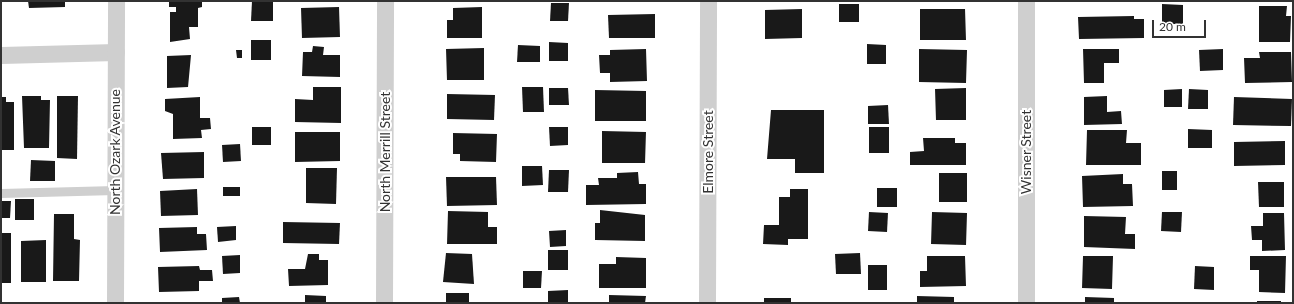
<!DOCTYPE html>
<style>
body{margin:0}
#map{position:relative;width:1294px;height:304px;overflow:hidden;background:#fff;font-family:Lato,sans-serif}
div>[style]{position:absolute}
.building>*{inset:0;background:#191919}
.service>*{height:9px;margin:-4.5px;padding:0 4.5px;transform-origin:4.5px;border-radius:4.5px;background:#cfcfcf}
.minor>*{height:17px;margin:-8.5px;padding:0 8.5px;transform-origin:8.5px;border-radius:8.5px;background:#cfcfcf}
span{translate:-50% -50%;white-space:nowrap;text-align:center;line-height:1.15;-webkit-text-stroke:4px #fff;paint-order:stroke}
.street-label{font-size:14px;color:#323232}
.frame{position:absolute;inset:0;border:2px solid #323232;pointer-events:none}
.scale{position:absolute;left:1152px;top:20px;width:54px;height:18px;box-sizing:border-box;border:2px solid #323232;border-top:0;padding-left:5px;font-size:12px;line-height:14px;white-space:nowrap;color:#323232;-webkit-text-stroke:3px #fff;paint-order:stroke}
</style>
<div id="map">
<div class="building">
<div style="clip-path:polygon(28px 1px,65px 1px,65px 7px,29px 8px)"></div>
<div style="clip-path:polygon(169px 1px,202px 1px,202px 7px,198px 8px,198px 27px,189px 27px,190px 39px,170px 42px,170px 12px,176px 12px,176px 7px,169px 7px)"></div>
<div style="clip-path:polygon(252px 1px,273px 2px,273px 21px,251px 21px)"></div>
<div style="clip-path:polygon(551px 3px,569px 3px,568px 21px,550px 21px)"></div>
<div style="clip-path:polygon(839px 4px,859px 4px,859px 22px,839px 22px)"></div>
<div style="clip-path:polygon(1162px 4px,1183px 5px,1183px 24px,1162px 24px)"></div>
<div style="clip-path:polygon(1259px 6px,1287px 6px,1286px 16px,1291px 16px,1290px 42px,1259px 42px)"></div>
<div style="clip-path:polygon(339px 7px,340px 37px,302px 38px,301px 8px)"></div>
<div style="clip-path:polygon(482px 7px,482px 38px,447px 38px,447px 20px,453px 20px,453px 8px)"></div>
<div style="clip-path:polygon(802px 9px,802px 38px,765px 39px,765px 10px)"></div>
<div style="clip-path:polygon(920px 9px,965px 9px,966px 40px,920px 40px)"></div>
<div style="clip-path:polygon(655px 14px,655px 38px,609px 38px,608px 15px)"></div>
<div style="clip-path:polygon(1134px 16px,1134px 19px,1144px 19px,1144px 38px,1079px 39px,1078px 17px)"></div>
<div style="clip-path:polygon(251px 40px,271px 40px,271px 60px,251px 60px)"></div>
<div style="clip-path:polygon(549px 42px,568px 43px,568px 61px,549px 61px)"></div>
<div style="clip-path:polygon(867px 44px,886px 45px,886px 64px,867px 64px)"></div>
<div style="clip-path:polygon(518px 45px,540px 46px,540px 62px,517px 62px)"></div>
<div style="clip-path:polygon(313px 46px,324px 47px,323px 55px,340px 55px,340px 77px,302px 76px,303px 52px,312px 52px)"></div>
<div style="clip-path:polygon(484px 48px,484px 80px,447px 80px,446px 49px)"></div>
<div style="clip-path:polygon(646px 49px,647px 81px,610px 82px,610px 73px,600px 73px,599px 55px,610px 55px,610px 50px)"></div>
<div style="clip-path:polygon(919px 49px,967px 50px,966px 83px,919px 82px)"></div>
<div style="clip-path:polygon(1083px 49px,1119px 49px,1119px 63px,1104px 63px,1104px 83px,1084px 83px)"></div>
<div style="clip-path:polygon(1223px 49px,1223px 70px,1200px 71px,1199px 50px)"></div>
<div style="clip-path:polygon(236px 50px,242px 50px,242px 58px,237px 58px)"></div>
<div style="clip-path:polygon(1259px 52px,1291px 52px,1292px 82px,1245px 83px,1244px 58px,1260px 58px)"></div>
<div style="clip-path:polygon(191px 55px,188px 87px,167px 88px,167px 56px)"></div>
<div style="clip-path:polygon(313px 87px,341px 87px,341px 123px,295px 122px,295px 99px,313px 100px)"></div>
<div style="clip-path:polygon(522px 87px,543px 87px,544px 112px,523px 112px)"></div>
<div style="clip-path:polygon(549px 88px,568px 88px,569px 105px,549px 105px)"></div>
<div style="clip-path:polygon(966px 88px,966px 120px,936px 120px,935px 89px)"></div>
<div style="clip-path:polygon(1182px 89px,1182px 107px,1164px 107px,1164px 90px)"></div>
<div style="clip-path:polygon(1189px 89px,1208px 90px,1208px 109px,1188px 109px)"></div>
<div style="clip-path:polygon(595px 90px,646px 91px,646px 121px,595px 121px)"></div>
<div style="clip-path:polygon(447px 94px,495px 95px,494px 120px,447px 119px)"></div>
<div style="clip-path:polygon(22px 96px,41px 96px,41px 100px,50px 100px,49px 148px,24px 148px)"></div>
<div style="clip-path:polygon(57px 96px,78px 96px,77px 159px,57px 158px)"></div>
<div style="clip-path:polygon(1107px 96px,1107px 112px,1121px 111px,1122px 124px,1084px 125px,1084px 97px)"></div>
<div style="clip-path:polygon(1px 97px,6px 97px,6px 102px,14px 102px,14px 150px,1px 150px)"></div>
<div style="clip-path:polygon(200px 97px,200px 118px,210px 118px,211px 129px,201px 130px,202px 138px,173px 139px,173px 114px,165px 111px,165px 99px)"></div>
<div style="clip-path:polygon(1234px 97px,1292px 99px,1291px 126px,1233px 125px)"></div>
<div style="clip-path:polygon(888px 105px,889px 124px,868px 124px,868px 106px)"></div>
<div style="clip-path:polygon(771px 110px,824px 110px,824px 173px,795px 173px,795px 159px,767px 159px)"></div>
<div style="clip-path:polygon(252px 127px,271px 127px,271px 145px,252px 145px)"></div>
<div style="clip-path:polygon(549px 127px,568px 127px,568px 145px,550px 146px)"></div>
<div style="clip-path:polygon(869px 127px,889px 127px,889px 153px,869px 153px)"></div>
<div style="clip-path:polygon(1188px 129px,1212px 130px,1212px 148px,1188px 148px)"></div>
<div style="clip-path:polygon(1087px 130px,1127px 130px,1126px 143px,1141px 143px,1141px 165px,1086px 165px)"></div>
<div style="clip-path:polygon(602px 131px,646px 132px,645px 163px,602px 163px)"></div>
<div style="clip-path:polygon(295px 132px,340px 132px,340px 161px,295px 162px)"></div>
<div style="clip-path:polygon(453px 133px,497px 134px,496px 162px,460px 161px,460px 154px,453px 154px)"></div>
<div style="clip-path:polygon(923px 138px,955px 138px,955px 143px,966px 143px,966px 165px,910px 165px,910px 152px,924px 151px)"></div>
<div style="clip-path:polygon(1285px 141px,1285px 165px,1234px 166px,1234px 142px)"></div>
<div style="clip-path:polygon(240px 144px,241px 161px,223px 162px,222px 145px)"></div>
<div style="clip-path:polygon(204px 152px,204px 178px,163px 179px,161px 153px)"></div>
<div style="clip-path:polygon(31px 160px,55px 161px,55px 181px,30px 181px)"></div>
<div style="clip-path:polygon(522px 166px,542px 166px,543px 185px,522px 186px)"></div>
<div style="clip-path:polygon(306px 168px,337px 168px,336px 204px,306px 203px)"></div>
<div style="clip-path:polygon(549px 170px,569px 170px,568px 192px,548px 192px)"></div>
<div style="clip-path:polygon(1162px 171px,1177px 171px,1177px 190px,1162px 190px)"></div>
<div style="clip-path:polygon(638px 172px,639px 184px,646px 184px,646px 204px,586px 205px,586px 185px,599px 185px,598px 178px,617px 178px,617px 173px)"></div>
<div style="clip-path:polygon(939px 173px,967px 173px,967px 202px,939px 202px)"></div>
<div style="clip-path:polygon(1123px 174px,1123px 184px,1132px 184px,1133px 206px,1083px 207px,1082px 176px)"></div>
<div style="clip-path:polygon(446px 177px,496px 177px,497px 205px,447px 206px)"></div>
<div style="clip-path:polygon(1258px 182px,1284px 182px,1284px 207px,1259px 207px)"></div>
<div style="clip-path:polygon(223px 187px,240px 187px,240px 196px,223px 196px)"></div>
<div style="clip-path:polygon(877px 188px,897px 188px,897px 207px,877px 207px)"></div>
<div style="clip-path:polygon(197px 189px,198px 215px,161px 216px,160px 191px)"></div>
<div style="clip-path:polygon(790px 189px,808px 189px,808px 239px,788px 239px,788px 245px,763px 244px,764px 225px,779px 225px,779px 197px,790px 197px)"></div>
<div style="clip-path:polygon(15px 199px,34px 199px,34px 220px,15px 220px)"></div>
<div style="clip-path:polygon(1px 201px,11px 201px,10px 218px,1px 218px)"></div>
<div style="clip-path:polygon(600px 210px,645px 215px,645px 241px,595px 240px,595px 223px,600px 223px)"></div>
<div style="clip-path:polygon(448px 211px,488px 212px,488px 227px,497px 227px,497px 244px,447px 244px)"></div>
<div style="clip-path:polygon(869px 212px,888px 213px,887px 232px,868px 231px)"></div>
<div style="clip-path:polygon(932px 212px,967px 213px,966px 245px,931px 244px)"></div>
<div style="clip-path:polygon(1162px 212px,1182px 212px,1181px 232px,1161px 231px)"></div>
<div style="clip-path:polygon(1263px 213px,1284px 213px,1285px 250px,1262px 251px,1262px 240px,1252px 240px,1251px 226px,1263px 226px)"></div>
<div style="clip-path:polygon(54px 214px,74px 214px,74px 239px,80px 240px,79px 281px,53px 281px)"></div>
<div style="clip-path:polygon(1084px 216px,1126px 217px,1125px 234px,1135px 234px,1135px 249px,1084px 247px)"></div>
<div style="clip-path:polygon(283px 222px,340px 223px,339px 244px,283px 243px)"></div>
<div style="clip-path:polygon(236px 226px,236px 240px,218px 242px,217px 227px)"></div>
<div style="clip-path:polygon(197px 227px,197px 234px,206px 234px,207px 250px,160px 252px,159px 228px)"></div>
<div style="clip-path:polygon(566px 230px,566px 246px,550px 247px,549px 231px)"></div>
<div style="clip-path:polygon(1px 233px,11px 233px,11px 283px,1px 283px)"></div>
<div style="clip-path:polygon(46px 240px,46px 282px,21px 282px,21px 241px)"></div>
<div style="clip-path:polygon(548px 250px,568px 250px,568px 270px,548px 270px)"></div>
<div style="clip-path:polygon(446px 253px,472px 254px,474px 284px,443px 282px)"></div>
<div style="clip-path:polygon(860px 253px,861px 274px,836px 274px,835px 254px)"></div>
<div style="clip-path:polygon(308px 254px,319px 254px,319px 260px,328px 260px,328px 285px,289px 286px,288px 269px,305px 269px)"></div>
<div style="clip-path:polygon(240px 255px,240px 273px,223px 274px,222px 256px)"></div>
<div style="clip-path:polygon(927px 256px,965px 256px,966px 286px,920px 287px,920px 271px,927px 271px)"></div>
<div style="clip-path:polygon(1083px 256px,1113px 256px,1112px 289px,1082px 288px)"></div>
<div style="clip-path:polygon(1250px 256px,1286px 256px,1285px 293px,1259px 292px,1259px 270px,1250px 270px)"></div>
<div style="clip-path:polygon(616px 257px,646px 258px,646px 288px,599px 288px,599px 264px,616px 264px)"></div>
<div style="clip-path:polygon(868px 265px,887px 265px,887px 290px,868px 290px)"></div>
<div style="clip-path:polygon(199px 266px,200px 270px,212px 270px,213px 281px,199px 281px,199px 291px,159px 292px,158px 267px)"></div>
<div style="clip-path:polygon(1195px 266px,1214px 267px,1214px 290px,1194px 289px)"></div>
<div style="clip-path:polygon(523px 271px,542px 271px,541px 288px,523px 288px)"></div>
<div style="clip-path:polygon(568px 290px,568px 303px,548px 303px,548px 291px)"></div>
<div style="clip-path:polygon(446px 293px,469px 293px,469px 303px,446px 303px)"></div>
<div style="clip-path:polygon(305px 295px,326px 296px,326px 303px,305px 303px)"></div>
<div style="clip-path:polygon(609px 295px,646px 296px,645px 303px,609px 303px)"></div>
<div style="clip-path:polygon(917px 296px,954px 297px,954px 303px,917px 303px)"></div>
<div style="clip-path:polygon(239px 297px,240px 303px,222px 303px,222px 298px)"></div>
<div style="clip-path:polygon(1085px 297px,1114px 298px,1114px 303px,1085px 303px)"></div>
<div style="clip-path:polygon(764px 298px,791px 298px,791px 303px,764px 303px)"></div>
<div style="clip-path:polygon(1257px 301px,1281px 301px,1281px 303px,1257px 303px)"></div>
</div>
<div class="service">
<div style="left:1px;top:193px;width:114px;rotate:-1.5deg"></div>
</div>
<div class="minor">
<div style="left:1px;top:55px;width:115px;rotate:-1.5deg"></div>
<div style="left:115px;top:303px;width:302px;rotate:-89.8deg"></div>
<div style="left:384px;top:303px;width:302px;rotate:-89.8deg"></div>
<div style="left:707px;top:303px;width:302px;rotate:-89.8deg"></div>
<div style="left:1026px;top:303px;width:302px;rotate:-90deg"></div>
</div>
<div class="street-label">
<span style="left:115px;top:152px;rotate:-90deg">North Ozark Avenue</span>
<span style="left:385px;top:152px;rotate:-90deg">North Merrill Street</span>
<span style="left:708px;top:152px;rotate:-90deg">Elmore Street</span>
<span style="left:1026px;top:152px;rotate:-90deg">Wisner Street</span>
</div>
<div class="frame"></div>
<div class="scale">20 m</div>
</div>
